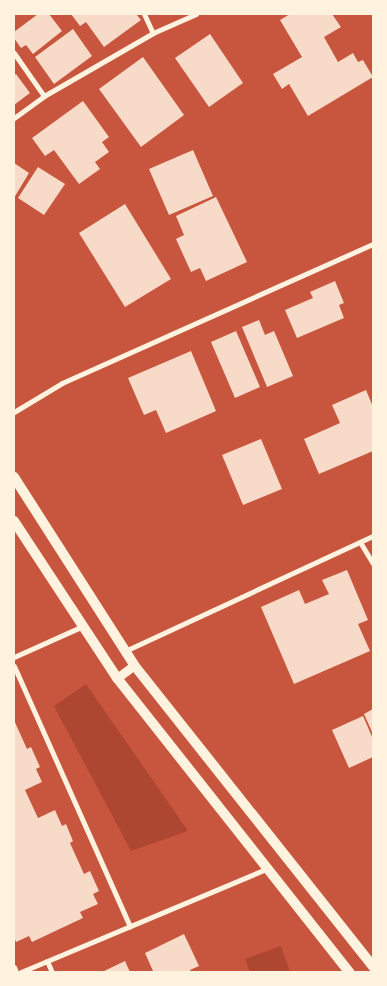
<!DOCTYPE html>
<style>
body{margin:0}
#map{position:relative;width:387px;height:986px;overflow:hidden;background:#c8553d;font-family:"Golos Text",sans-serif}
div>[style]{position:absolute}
.green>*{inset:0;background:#ae4732}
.building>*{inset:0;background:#f7dbc8}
.minor>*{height:5px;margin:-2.5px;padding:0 2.5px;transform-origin:2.5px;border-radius:2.5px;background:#fff3e0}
.tertiary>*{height:9px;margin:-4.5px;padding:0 4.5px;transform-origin:4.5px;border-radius:4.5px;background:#fff3e0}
.secondary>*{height:10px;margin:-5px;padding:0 5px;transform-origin:5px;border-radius:5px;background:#fff3e0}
span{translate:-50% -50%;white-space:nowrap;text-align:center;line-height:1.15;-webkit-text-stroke:4px #fff3e0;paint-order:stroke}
.frame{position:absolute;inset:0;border:15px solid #fff3e0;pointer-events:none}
</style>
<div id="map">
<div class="green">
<div style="clip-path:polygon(86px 684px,188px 831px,131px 851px,54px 706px)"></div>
<div style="clip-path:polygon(281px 946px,290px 972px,250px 972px,245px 959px)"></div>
</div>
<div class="building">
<div style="clip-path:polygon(38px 14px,49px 14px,62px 31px,33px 54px,26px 45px,21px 48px,14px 38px,14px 32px)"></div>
<div style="clip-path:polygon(71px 14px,136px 14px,141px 20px,104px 47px,86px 22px,80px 26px)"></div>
<div style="clip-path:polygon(290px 14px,332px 14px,341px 27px,324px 37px,338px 62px,353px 53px,358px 62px,363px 60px,373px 77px,308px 116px,289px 84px,282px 89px,273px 74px,302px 57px,280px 20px)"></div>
<div style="clip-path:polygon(73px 29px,92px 56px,54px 84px,35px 57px)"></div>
<div style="clip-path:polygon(210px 34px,243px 83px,209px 107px,175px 58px)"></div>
<div style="clip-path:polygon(143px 57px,184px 115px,141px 147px,99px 89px)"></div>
<div style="clip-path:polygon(16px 74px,30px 93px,14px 105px,14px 76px)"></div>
<div style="clip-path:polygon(83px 101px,109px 137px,102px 142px,109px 152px,95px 162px,100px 169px,79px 184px,54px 150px,45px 156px,32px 138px)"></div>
<div style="clip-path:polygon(193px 150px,213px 196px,169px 215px,149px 169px)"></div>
<div style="clip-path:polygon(14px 163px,29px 173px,14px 198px)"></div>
<div style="clip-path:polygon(38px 167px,65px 184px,44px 215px,18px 198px)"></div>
<div style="clip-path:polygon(216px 197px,247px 262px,206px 281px,200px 268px,191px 272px,176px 239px,184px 235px,176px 216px)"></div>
<div style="clip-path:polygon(125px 204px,171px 279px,125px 307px,79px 233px)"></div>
<div style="clip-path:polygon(335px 281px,344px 303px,339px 305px,344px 318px,297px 338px,285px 310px,313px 298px,310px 292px)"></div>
<div style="clip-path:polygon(259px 320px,265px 335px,274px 331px,293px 376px,267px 387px,242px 327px)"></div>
<div style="clip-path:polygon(236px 331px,260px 387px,235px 398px,211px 342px)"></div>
<div style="clip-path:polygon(191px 351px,216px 411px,166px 433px,156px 410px,144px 415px,128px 378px)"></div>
<div style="clip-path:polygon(366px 390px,373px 407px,373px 451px,319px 474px,304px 439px,340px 423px,332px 405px)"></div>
<div style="clip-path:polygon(261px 439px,282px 489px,243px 505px,222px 455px)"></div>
<div style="clip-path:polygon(347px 570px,368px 620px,358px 624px,370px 651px,294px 684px,261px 607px,299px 590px,305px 604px,329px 594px,322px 580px)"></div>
<div style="clip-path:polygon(373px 709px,373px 734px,364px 714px)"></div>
<div style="clip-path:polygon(363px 716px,373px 739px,373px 757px,349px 768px,332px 730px)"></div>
<div style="clip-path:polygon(14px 720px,27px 749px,31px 747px,40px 767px,36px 769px,42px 782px,25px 790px,38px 818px,55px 810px,62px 826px,66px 824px,73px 841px,70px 843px,84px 874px,90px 871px,99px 891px,93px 894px,98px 904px,80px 912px,83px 918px,32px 942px,29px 936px,16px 942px,14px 937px)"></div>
<div style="clip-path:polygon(184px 934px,199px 966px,190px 970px,191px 972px,150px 972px,153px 971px,145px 953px)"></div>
<div style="clip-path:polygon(125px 961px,130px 972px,102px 972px)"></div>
</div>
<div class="minor">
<div style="left:144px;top:14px;width:21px;rotate:65deg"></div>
<div style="left:14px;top:53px;width:52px;rotate:55.1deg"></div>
<div style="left:14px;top:118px;width:37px;rotate:-36deg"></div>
<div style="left:44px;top:96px;width:126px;rotate:-30deg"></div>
<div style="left:153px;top:33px;width:47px;rotate:-23.8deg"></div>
<div style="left:14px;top:412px;width:56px;rotate:-31.1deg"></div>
<div style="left:62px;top:383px;width:341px;rotate:-24.1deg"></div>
<div style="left:360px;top:542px;width:26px;rotate:59deg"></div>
<div style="left:125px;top:651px;width:273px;rotate:-24.9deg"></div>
<div style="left:14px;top:657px;width:76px;rotate:-24.2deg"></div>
<div style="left:14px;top:666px;width:285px;rotate:66deg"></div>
<div style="left:47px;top:961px;width:12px;rotate:66deg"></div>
<div style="left:14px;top:967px;width:5px;rotate:68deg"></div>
<div style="left:21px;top:972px;width:266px;rotate:-22.8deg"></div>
</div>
<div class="tertiary">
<div style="left:117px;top:678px;width:21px;rotate:-37deg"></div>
</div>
<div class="secondary">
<div style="left:14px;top:477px;width:223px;rotate:57.4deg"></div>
<div style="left:134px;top:665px;width:385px;rotate:51.6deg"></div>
<div style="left:14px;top:521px;width:188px;rotate:56.7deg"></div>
<div style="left:117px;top:678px;width:375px;rotate:51.7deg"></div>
</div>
<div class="frame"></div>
</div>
